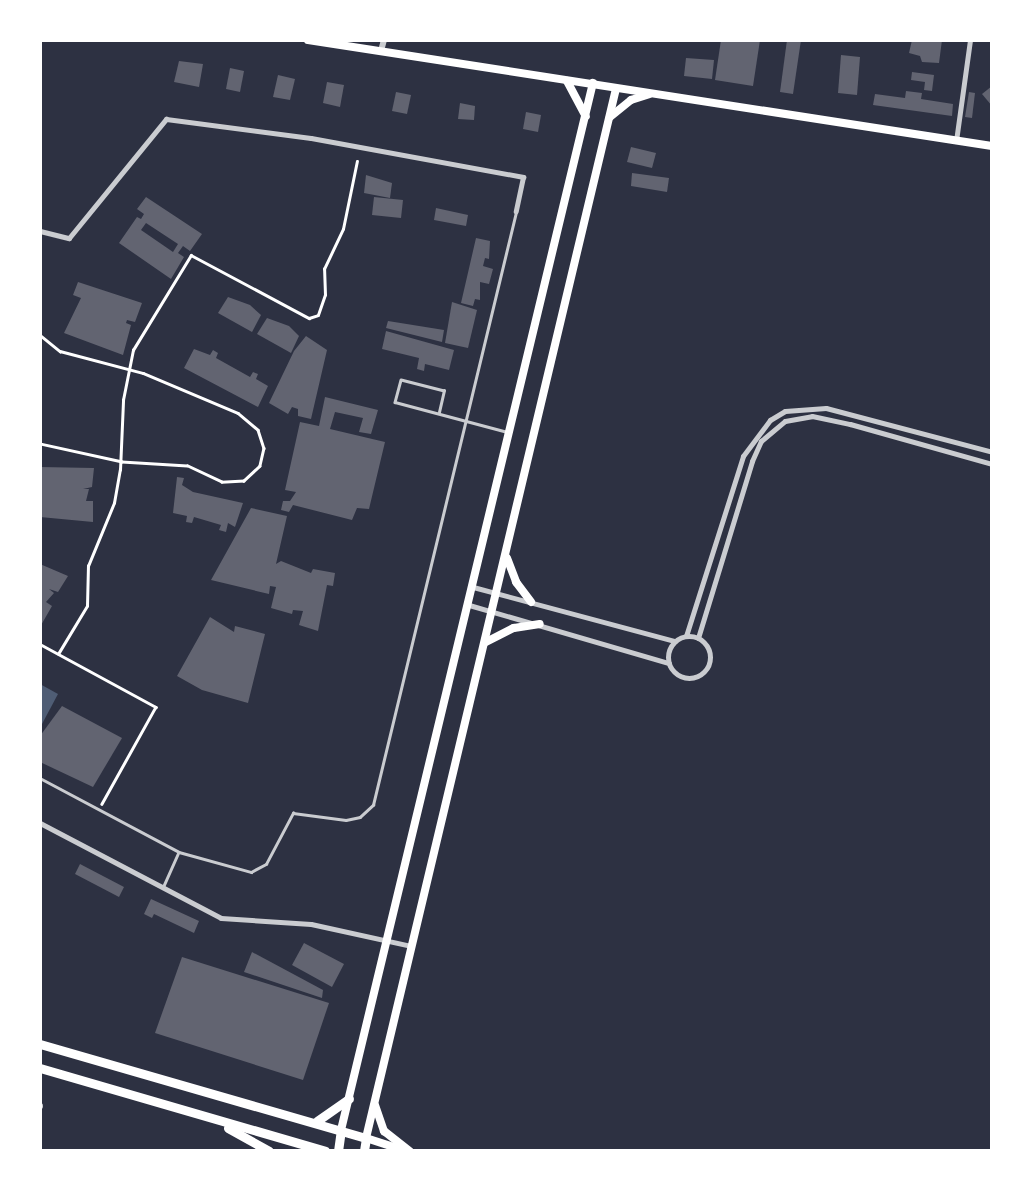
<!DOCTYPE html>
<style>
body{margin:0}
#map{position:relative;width:1032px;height:1191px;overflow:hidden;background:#2d3142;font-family:Jost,sans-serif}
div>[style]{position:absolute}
.water>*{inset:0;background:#4f5d75}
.building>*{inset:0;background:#626471}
.path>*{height:2.5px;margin:-1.25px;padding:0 1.25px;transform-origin:1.25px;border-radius:1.25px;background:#fff}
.service>*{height:2.5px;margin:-1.25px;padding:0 1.25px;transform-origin:1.25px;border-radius:1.25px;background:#caccd0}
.minor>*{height:5px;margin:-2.5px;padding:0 2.5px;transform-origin:2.5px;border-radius:2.5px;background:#caccd0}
.minor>.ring{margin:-2.5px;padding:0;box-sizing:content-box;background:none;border:5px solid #caccd0;border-radius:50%}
.tertiary>*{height:6px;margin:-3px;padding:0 3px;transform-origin:3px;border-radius:3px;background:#caccd0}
.secondary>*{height:8px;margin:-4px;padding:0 4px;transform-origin:4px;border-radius:4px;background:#fff}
.primary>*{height:8px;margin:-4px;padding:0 4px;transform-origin:4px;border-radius:4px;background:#fff}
.trunk>*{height:9px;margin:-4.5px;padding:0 4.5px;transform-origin:4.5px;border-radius:4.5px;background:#fff}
span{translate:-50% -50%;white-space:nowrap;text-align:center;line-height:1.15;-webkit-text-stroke:10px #fff;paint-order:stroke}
.frame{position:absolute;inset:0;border:42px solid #fff;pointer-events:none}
</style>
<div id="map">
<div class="water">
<div style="clip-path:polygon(40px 684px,58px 694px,42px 724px,40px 723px)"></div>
</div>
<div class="building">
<div style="clip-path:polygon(721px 40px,760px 40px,753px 86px,715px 80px)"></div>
<div style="clip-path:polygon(787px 40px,801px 40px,793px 94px,780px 92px)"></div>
<div style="clip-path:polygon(912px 40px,942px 40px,939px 63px,922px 62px,920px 56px,909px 53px)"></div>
<div style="clip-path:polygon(841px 55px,860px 57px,857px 95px,838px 93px)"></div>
<div style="clip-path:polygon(686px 58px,714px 60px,712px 79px,684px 76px)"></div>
<div style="clip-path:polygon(179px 61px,203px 64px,199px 87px,174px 82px)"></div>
<div style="clip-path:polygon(230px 68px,244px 71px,240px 92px,226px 89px)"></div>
<div style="clip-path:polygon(912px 72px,934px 75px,932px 91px,924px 90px,925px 82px,911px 80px)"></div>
<div style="clip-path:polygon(278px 75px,295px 79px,290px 100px,273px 97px)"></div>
<div style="clip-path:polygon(327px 82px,344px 85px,340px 107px,323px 103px)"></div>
<div style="clip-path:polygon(992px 86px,992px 106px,982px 94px)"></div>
<div style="clip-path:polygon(906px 91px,922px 93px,921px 99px,953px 104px,952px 116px,873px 105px,875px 94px,905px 98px)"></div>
<div style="clip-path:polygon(396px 92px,411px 95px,407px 114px,392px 111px)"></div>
<div style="clip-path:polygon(969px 92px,975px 93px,972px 118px,965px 117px)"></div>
<div style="clip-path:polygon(460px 103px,475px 106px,474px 120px,458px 119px)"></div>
<div style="clip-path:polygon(526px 112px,541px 115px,538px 132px,523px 129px)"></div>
<div style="clip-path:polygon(631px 147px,656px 153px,652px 168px,627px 162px)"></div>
<div style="clip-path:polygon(632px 173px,669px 178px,667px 192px,631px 186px)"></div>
<div style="clip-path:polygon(366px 175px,392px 183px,390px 198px,364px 193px)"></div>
<div style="clip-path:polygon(evenodd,146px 197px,202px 234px,190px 251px,183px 246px,178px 253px,184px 257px,171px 279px,119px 243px,137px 217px,141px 219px,144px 214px,137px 209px,146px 197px,146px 223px,178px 244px,173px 252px,141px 230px,146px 223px)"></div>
<div style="clip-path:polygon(374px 197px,403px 200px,401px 218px,372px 215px)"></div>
<div style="clip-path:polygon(436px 208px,468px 215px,466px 226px,434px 220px)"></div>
<div style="clip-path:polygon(476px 238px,490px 241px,489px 259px,485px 258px,483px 266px,493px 269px,489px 284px,480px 282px,480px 300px,475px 299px,473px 306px,461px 303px)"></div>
<div style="clip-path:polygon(78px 282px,142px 303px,135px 322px,127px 320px,126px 323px,131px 325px,123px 355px,64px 333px,81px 298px,73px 295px)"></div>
<div style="clip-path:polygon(228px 297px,250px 305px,261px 315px,252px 332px,218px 313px)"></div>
<div style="clip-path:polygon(452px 302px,477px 310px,468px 348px,445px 343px)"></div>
<div style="clip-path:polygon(267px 318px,289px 326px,299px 336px,291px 353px,257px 334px)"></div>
<div style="clip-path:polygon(388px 321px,444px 330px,442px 342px,386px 328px)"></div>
<div style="clip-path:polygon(386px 331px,454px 350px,449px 370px,425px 364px,424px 371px,417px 369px,419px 358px,382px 349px)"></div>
<div style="clip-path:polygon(306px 336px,327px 350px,311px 419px,298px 416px,298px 409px,292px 407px,288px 414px,269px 403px,294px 351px)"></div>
<div style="clip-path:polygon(194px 349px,210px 355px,213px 350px,218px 353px,216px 358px,250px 377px,253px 372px,258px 374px,256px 379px,268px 386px,258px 407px,184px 368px)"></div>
<div style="clip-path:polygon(325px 397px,378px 410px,371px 434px,359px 432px,363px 418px,335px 412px,330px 429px,385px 442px,369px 509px,357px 508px,352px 520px,293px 505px,289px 512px,281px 510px,283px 501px,290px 501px,296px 492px,285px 490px,300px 422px,319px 426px)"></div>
<div style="clip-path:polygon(40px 467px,94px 468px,92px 487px,83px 489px,89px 489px,86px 501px,93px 501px,93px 522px,40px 517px)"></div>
<div style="clip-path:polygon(177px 477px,184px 478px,182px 485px,193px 492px,243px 503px,235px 527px,228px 523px,226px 532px,219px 530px,221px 525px,194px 517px,192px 523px,186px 522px,187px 516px,173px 513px)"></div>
<div style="clip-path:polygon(251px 508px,287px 516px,276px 564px,281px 561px,311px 573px,313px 569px,335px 573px,333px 586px,327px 585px,318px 631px,299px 625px,303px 611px,293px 610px,292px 614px,271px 608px,276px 587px,270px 586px,269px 594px,211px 580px)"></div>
<div style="clip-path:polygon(40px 564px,68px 576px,58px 592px,49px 589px,54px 593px,46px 602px,52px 606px,40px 627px)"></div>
<div style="clip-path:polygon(210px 617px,234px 632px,235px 626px,265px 634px,248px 703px,202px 690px,177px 676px)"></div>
<div style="clip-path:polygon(62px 706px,122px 738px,93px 787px,40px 762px,40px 736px)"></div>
<div style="clip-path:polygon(80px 864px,124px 887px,119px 897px,75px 874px)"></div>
<div style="clip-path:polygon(151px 899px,199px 921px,194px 933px,154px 914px,152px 918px,144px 914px)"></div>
<div style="clip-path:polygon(304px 943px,344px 964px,332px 987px,292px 965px)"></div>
<div style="clip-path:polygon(252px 952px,323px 990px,322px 998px,244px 972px)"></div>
<div style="clip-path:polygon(182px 957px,329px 1003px,303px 1080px,155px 1033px)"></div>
</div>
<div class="path">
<div style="left:40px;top:335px;width:26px;rotate:39deg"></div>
<div style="left:60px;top:351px;width:86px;rotate:14.8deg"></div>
<div style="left:143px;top:373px;width:103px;rotate:22.8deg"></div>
<div style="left:238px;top:413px;width:26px;rotate:40deg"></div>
<div style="left:258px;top:430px;width:19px;rotate:72deg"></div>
<div style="left:264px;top:448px;width:18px;rotate:103deg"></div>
<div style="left:260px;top:466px;width:22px;rotate:137deg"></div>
<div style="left:244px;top:481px;width:22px;rotate:177deg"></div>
<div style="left:222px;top:482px;width:38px;rotate:-155deg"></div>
<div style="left:187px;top:466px;width:65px;rotate:-176.5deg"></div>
<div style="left:122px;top:462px;width:84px;rotate:-167.6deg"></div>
<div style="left:40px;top:644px;width:132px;rotate:28.5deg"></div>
<div style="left:156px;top:707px;width:111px;rotate:119.1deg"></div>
<div style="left:58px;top:654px;width:56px;rotate:-58.9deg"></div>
<div style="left:87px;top:606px;width:40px;rotate:-88.6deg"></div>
<div style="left:88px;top:566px;width:68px;rotate:-67.6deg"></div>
<div style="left:114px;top:503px;width:34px;rotate:-80deg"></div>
<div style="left:120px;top:470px;width:70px;rotate:-87.5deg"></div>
<div style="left:123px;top:400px;width:51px;rotate:-78.7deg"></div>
<div style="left:133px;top:350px;width:111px;rotate:-58.6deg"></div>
<div style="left:191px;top:255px;width:134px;rotate:28.1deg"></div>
<div style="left:309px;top:318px;width:9px;rotate:-18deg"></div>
<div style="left:318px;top:315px;width:21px;rotate:-71deg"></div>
<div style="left:325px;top:295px;width:26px;rotate:-92deg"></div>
<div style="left:324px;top:269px;width:44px;rotate:-64.6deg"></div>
<div style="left:343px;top:229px;width:69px;rotate:-78.4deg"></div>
</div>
<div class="service">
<div style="left:439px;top:412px;width:22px;rotate:-77deg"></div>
<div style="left:444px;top:391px;width:44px;rotate:-165.7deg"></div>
<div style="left:401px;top:380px;width:23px;rotate:105deg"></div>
<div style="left:395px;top:402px;width:117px;rotate:14.9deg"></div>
<div style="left:40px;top:778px;width:157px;rotate:28deg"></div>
<div style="left:179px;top:852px;width:75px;rotate:15.5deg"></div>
<div style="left:251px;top:872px;width:17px;rotate:-28deg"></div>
<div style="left:266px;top:864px;width:58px;rotate:-62.1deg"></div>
<div style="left:293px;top:813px;width:53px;rotate:7.5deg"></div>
<div style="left:346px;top:820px;width:14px;rotate:-12deg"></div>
<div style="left:360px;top:817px;width:18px;rotate:-43deg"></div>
<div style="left:373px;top:805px;width:610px;rotate:-76.44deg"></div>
<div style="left:163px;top:887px;width:36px;rotate:-66deg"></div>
</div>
<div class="minor">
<div style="left:956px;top:141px;width:102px;rotate:-82.1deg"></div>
<div style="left:40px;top:231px;width:30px;rotate:14deg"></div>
<div style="left:69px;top:238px;width:154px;rotate:-50.8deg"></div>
<div style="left:166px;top:119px;width:146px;rotate:7.5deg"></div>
<div style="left:311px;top:138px;width:216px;rotate:10.4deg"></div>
<div style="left:523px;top:177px;width:35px;rotate:102deg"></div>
<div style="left:473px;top:587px;width:209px;rotate:15deg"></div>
<div style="left:469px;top:605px;width:208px;rotate:16.2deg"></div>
<div style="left:686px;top:636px;width:189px;rotate:-72.4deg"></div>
<div style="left:743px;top:456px;width:45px;rotate:-53.1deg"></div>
<div style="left:770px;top:420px;width:17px;rotate:-31deg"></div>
<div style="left:785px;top:411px;width:41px;rotate:-4.2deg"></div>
<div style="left:826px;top:408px;width:172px;rotate:14.8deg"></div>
<div class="ring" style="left:668px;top:636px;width:37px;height:37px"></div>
<div style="left:698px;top:638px;width:185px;rotate:-73deg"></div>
<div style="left:752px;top:461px;width:22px;rotate:-66deg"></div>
<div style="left:761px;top:441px;width:31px;rotate:-40deg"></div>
<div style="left:785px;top:421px;width:27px;rotate:-10deg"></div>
<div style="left:812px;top:416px;width:39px;rotate:12deg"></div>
<div style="left:850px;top:424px;width:148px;rotate:15.7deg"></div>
<div style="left:40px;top:823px;width:204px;rotate:27.7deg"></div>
<div style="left:221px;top:918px;width:90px;rotate:3.8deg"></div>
<div style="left:311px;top:924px;width:102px;rotate:12.4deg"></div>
<div style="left:40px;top:1105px;width:1px;rotate:90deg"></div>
</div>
<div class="tertiary">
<div style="left:381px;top:51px;width:11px;rotate:-75deg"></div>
</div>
<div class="secondary">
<div style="left:308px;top:40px;width:692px;rotate:8.81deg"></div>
<div style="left:567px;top:81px;width:40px;rotate:62deg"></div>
<div style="left:610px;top:117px;width:27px;rotate:-39deg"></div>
<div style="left:631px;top:100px;width:19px;rotate:-18deg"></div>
<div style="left:507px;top:558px;width:26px;rotate:69deg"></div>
<div style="left:516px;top:582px;width:25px;rotate:53deg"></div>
<div style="left:486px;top:642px;width:31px;rotate:-27deg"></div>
<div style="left:514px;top:628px;width:26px;rotate:-9deg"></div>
<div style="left:341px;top:1130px;width:1077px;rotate:-76.47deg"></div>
<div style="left:366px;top:1138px;width:1078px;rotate:-76.6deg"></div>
</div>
<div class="primary">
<div style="left:375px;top:1105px;width:28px;rotate:71deg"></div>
<div style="left:384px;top:1131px;width:33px;rotate:38deg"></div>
<div style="left:366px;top:1138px;width:40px;rotate:18deg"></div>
</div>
<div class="trunk">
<div style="left:40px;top:1044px;width:339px;rotate:16.1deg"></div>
<div style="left:366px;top:1138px;width:13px;rotate:99deg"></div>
<div style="left:40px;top:1068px;width:297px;rotate:16.2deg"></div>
<div style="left:317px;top:1121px;width:39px;rotate:-35deg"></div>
<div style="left:228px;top:1128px;width:47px;rotate:29.3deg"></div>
<div style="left:338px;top:1151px;width:21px;rotate:-82deg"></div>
</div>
<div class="frame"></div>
</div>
